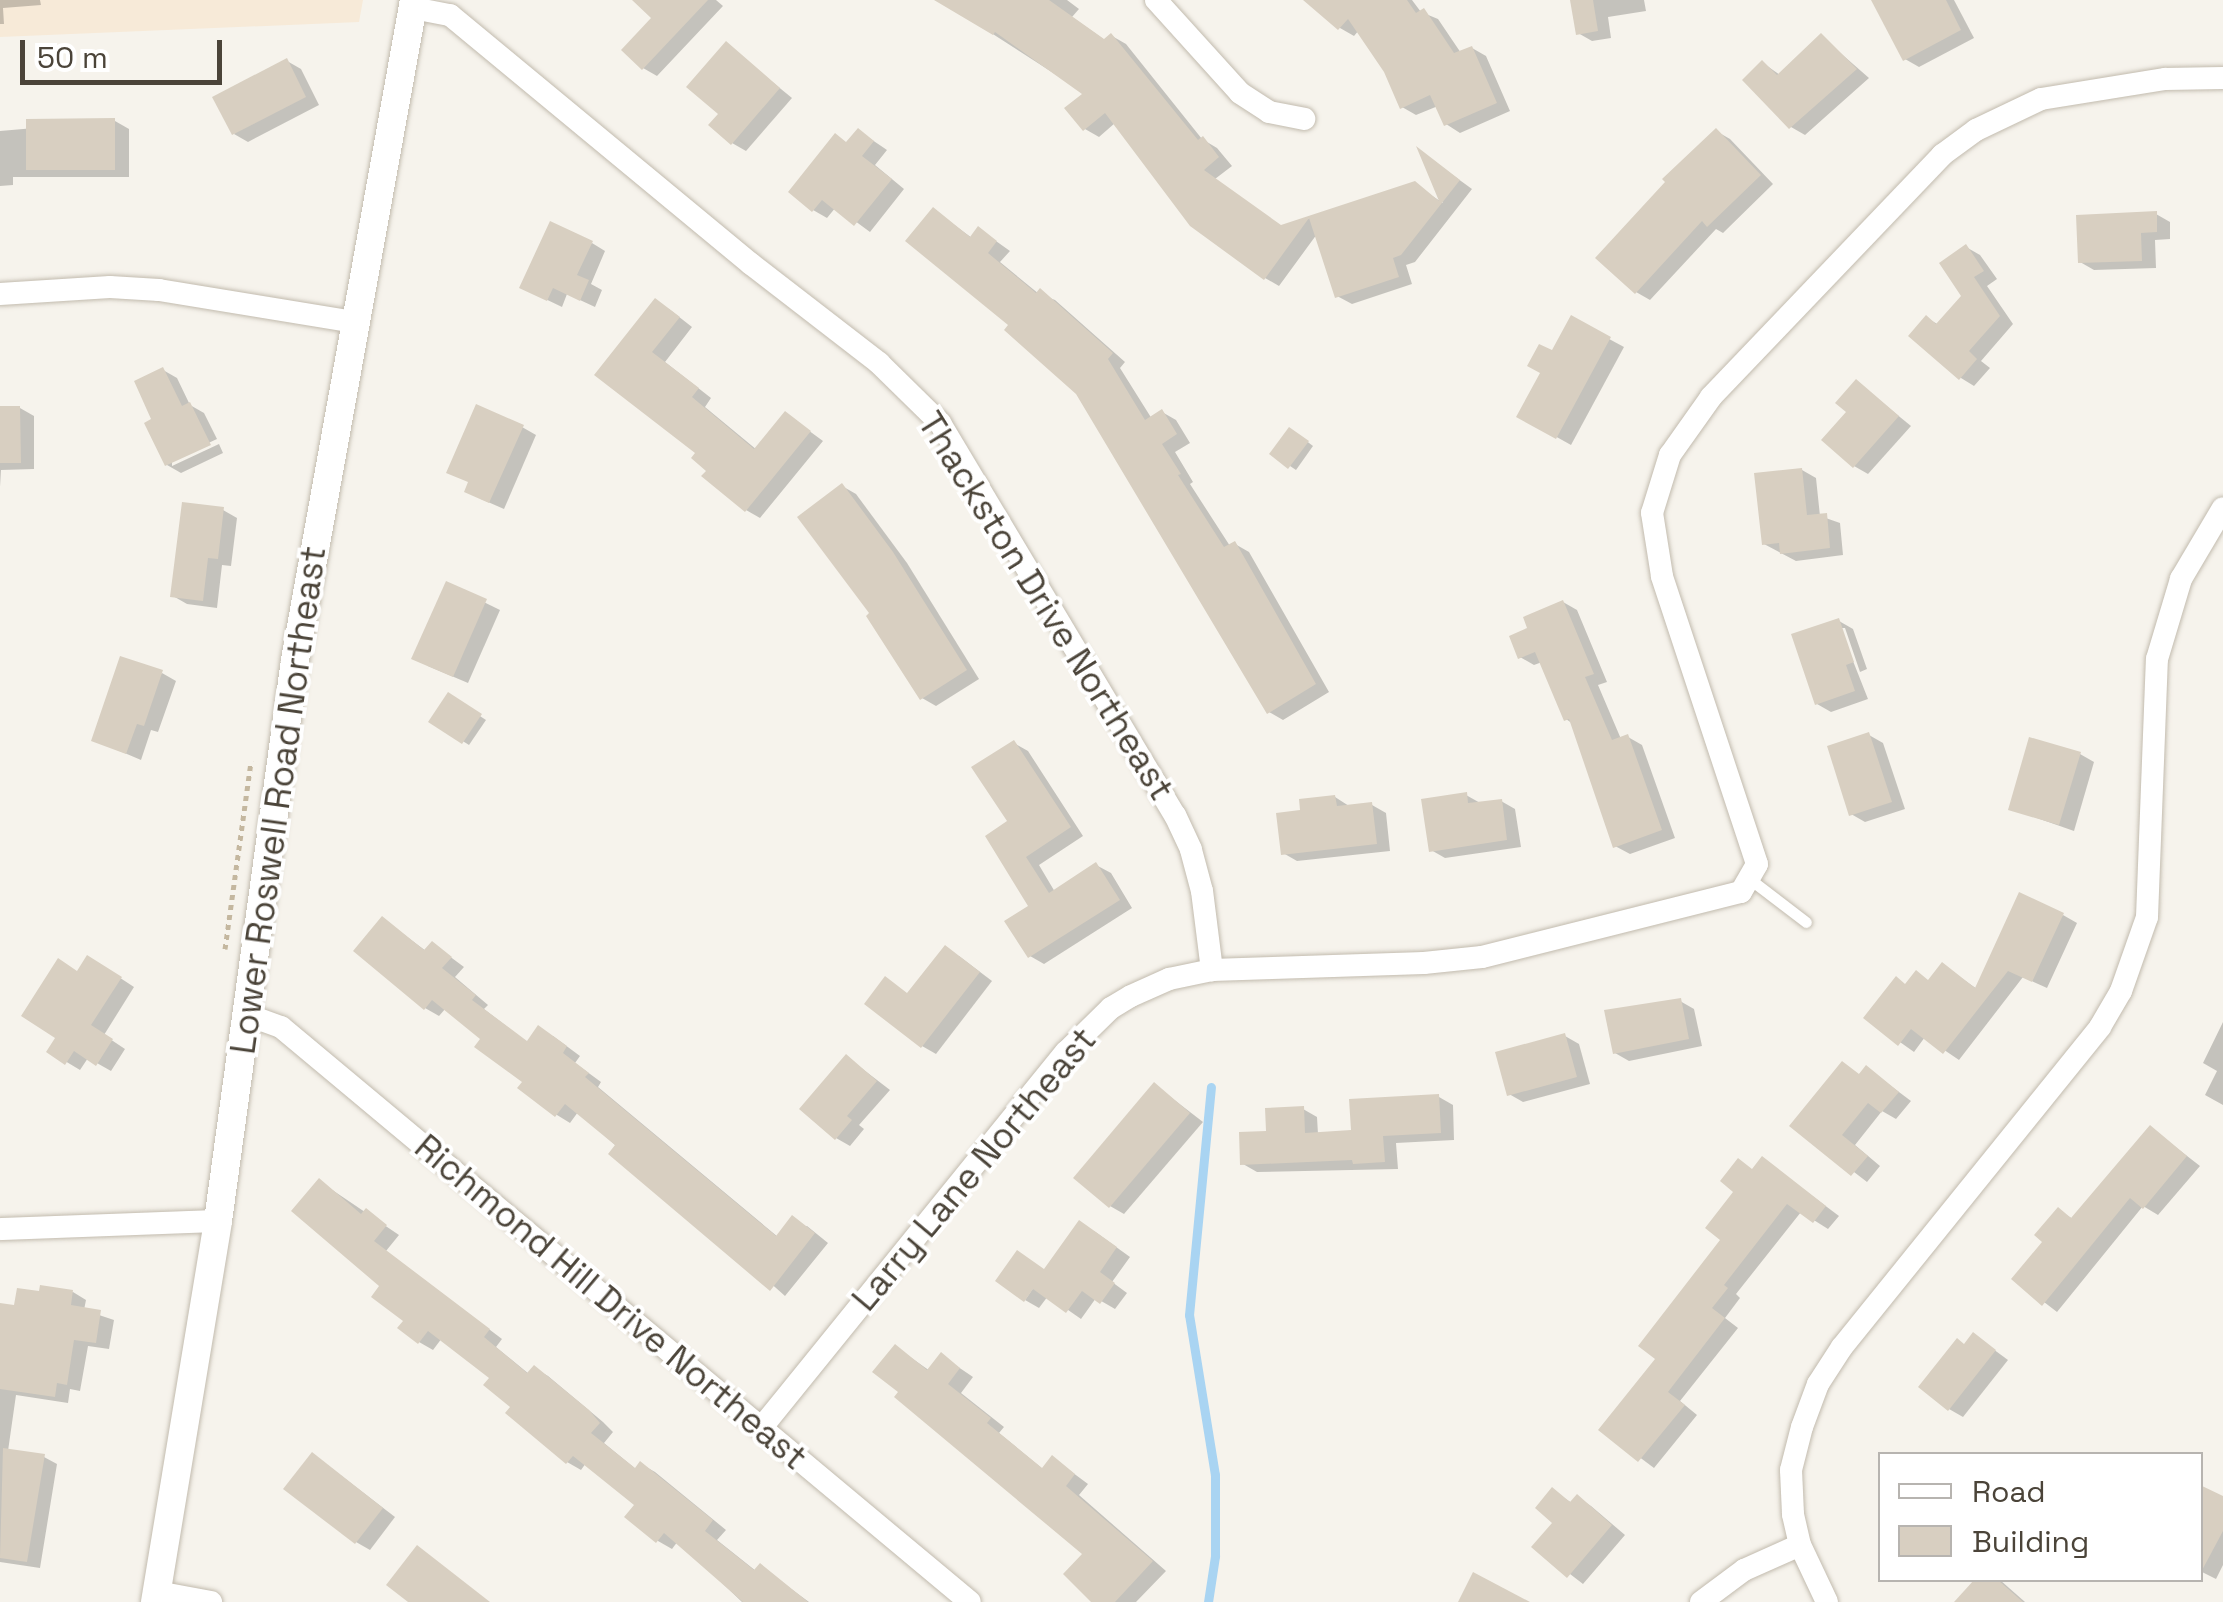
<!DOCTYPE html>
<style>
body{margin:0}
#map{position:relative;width:2223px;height:1602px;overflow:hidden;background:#f6f3ec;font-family:"Space Grotesk",sans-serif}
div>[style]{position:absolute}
.commercial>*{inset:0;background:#f7ead8}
.shadow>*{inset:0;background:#0003}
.stream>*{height:9px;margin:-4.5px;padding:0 4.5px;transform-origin:4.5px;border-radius:4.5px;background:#a9d4f2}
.building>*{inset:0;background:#d8cfc1}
.path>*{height:5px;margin-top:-2.5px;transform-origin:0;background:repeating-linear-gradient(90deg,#c4b79f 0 5px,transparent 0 10px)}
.roads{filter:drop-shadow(0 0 2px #c2bbae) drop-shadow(0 0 2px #c2bbae)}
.service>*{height:11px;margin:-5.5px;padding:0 5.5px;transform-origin:5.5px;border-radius:5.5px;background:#fff}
.minor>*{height:22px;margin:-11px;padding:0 11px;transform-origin:11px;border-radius:11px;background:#fff}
.tertiary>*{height:28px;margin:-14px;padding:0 14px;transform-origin:14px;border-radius:14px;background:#fff}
span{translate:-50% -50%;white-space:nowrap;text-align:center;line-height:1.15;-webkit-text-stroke:8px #fff;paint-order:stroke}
.street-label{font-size:35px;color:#4b4439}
.legend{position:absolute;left:1878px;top:1452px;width:325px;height:130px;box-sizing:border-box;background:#fff;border:2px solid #b7b4b0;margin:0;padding:12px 18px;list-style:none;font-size:30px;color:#4b4439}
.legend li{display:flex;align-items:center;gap:20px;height:50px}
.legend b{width:50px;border:2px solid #b7b4b0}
.scale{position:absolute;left:20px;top:40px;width:202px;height:45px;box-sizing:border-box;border:5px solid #4b4439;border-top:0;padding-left:12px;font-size:30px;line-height:35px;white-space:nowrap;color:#4b4439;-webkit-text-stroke:8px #fff;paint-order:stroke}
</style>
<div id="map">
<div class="commercial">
<div style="clip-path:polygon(0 0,363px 0,359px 22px,0 37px)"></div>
</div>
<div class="shadow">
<div style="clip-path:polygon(0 0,40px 0,41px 5px,3px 8px,4px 24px,0 24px)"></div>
<div style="clip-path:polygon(639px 0,716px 0,723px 6px,657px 76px,643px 68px,655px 18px)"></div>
<div style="clip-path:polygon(940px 0,1067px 0,1079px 9px,1072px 17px,1106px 41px,1112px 36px,1126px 44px,1202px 139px,1217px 148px,1232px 166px,1215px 179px,1282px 227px,1414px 184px,1443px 203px,1421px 152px,1472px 189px,1415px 262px,1406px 265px,1412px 284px,1352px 304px,1337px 296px,1317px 234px,1279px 286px,1265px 278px,1115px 123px,1099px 137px,1085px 129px,1086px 94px)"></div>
<div style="clip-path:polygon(1307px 0,1412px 0,1421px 12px,1438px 19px,1461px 53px,1472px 48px,1486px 56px,1510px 111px,1460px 133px,1446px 124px,1438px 106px,1416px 115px,1402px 107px,1386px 71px,1359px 30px,1354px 36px,1340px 28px)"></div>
<div style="clip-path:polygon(1573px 0,1644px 0,1646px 11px,1608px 17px,1611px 38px,1592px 41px,1578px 33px)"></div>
<div style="clip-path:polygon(1889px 0,1954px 0,1974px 38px,1919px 67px,1905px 59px)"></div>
<div style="clip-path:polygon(1821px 36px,1869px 78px,1805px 135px,1791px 127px,1763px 63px,1780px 75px)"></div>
<div style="clip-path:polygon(726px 44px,792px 98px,746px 151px,732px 143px,721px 114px)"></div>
<div style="clip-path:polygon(287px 61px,301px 69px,319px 105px,248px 142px,234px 134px)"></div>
<div style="clip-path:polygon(115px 121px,129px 129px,129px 177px,13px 177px,13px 185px,0 186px,0 131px)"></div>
<div style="clip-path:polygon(859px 131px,887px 150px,875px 165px,904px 189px,870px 232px,836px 207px,827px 218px,813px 210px)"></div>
<div style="clip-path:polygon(1716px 131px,1730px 139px,1773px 184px,1723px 233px,1716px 229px,1650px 300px,1636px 292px)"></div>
<div style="clip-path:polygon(934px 210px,972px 238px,979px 229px,1010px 251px,1000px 262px,1039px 294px,1055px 300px,1125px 362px,1120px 368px,1152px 419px,1162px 412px,1176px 420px,1190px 443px,1175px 452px,1193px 482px,1190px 484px,1230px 546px,1235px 544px,1249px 552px,1329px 692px,1283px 720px,1269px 712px,1078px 392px,1011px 325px)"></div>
<div style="clip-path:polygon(2156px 214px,2170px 222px,2170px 239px,2155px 240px,2156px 268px,2094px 270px,2080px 262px)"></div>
<div style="clip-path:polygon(592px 243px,605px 251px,591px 284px,602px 290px,595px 307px,567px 294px,562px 307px,537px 295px)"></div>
<div style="clip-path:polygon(1966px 247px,1980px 255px,1997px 279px,1987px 286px,2013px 324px,1981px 361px,1990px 368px,1974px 386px,1961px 378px,1927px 318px,1939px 325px,1964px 296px)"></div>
<div style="clip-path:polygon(669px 309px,692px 327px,665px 362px,711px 398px,705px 407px,757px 450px,786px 414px,823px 441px,760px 518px,746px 510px,699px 453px,598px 375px)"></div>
<div style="clip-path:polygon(1572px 319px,1624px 347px,1571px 445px,1519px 416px)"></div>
<div style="clip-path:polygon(163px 370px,177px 378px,190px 405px,204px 413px,217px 439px,172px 460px,172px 466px,219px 444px,223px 453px,181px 473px,167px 465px,155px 420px)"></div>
<div style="clip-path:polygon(1857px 382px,1911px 426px,1868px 474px,1854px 466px,1849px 412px)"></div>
<div style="clip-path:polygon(0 408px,20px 408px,34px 416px,34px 469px,1px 470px,0 487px)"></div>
<div style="clip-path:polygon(522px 427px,536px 435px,504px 509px,481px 499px,470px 483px)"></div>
<div style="clip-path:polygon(1296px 433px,1313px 446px,1296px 470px,1290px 466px)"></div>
<div style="clip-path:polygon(1802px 470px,1816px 478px,1820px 516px,1840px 523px,1843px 555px,1796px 561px,1764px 544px)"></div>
<div style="clip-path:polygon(842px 486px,856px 494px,907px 563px,979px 679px,936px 706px,922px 698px,873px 614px)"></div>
<div style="clip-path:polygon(223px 510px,237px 518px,231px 566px,222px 565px,217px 608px,187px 604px,173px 596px)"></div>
<div style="clip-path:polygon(447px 584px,500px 610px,468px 683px,428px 666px)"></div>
<div style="clip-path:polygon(1563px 602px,1577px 610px,1607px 682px,1598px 685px,1621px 739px,1628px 737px,1642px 745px,1675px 838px,1630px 854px,1615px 846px,1573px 724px,1566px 719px,1542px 662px,1534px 665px,1520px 657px,1531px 629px)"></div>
<div style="clip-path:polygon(1839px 621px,1853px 629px,1867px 669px,1860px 672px,1845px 628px,1840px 628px,1868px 699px,1831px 712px,1817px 704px)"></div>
<div style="clip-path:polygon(162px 673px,176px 681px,158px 732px,151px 730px,141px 760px,94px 740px)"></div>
<div style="clip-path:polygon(448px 695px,486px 720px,469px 745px,431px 721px)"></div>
<div style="clip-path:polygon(1869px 735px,1883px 743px,1905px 809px,1865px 822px,1851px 814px)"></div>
<div style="clip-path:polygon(1014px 743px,1028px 751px,1083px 836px,1039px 865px,1055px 892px,1096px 865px,1111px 873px,1132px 908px,1044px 964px,1030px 956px,1032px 906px,1010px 822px)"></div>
<div style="clip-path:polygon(2080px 754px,2094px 762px,2074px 831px,2011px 809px)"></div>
<div style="clip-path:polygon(1466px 795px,1482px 804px,1501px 801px,1515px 809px,1521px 847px,1445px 858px,1431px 850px)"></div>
<div style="clip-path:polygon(1335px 797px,1349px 806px,1372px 805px,1386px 813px,1390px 851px,1297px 861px,1283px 853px,1303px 812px)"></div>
<div style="clip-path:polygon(2063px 915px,2077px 923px,2047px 988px,2023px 977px,1959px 1060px,1925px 1037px,1914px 1052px,1866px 1018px,1907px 986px,1930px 982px,1943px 965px,1977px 989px)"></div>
<div style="clip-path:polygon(383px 919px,426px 951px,433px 944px,464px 967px,455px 977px,488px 1005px,484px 1009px,528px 1043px,553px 1036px,580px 1056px,575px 1063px,601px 1082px,598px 1087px,778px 1237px,807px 1226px,828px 1243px,785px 1296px,578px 1112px,570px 1123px,557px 1115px,483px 1039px,446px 1008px,439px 1016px,425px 1008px)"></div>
<div style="clip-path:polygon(959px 956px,992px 981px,936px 1054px,922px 1046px,909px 995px)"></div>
<div style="clip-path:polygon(102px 966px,134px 987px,104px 1035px,125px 1049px,111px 1071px,88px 1058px,80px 1070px,50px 1052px,59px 1038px,78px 973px)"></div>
<div style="clip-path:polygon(1680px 1001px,1694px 1009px,1702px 1046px,1629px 1061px,1615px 1053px)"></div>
<div style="clip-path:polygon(2223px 1022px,2223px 1105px,2205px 1095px,2217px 1071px,2203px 1063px)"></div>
<div style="clip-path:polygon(1565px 1036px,1579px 1044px,1590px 1084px,1523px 1102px,1509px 1094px)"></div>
<div style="clip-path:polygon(847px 1057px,890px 1090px,859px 1125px,864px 1129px,850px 1146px,836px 1138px)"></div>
<div style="clip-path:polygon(1867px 1068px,1911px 1101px,1896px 1119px,1882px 1111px,1855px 1145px,1880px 1166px,1867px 1182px,1793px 1125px)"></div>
<div style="clip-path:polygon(1155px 1085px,1203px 1122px,1124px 1214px,1110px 1206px)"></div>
<div style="clip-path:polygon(1439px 1097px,1453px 1105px,1454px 1140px,1396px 1143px,1398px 1169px,1257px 1172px,1243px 1164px,1268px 1133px,1303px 1109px,1317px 1117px,1318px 1134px,1354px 1132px)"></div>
<div style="clip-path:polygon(2151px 1128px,2200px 1166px,2158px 1215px,2143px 1206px,2057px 1312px,2014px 1279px,2046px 1242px,2058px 1210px,2073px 1219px)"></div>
<div style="clip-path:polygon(1763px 1159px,1839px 1216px,1828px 1229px,1801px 1212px,1736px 1294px,1740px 1298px,1725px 1318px,1738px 1328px,1680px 1401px,1697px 1415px,1654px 1468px,1602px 1429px,1659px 1359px)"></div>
<div style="clip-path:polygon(319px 1181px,399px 1235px,386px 1251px,502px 1339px,496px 1347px,529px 1374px,534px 1368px,548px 1376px,603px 1422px,613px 1432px,604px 1443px,637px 1470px,641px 1464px,655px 1472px,726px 1530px,717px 1540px,756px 1571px,760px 1566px,809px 1602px,742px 1602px,678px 1541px,672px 1549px,658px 1541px,637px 1505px,586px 1463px,581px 1470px,567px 1462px,514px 1407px,493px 1377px,442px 1338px,433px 1350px,419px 1342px)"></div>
<div style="clip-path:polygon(1094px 1231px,1130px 1257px,1112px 1282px,1127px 1293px,1115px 1309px,1096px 1298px,1081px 1319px,1048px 1296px,1039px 1308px,1025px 1300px,1045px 1271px)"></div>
<div style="clip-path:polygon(73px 1292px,86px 1300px,84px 1310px,114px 1320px,109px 1349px,88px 1346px,80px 1391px,70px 1389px,68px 1403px,16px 1395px,8px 1451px,44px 1457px,57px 1464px,40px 1568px,0 1562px,0 1306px,17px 1308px)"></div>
<div style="clip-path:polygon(1974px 1335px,2008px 1360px,1963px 1417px,1949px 1409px,1966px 1346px)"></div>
<div style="clip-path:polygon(896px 1347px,930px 1371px,942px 1356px,973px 1377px,961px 1393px,1004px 1427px,999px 1433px,1044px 1470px,1053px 1458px,1088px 1484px,1079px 1495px,1166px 1571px,1136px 1602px,1095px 1602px,1086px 1554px,901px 1391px)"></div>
<div style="clip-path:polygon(326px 1464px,395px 1517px,370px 1550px,356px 1542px)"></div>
<div style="clip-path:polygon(1553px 1491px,1572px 1503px,1577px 1497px,1591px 1506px,1625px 1535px,1583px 1584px,1535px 1547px,1555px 1523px)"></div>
<div style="clip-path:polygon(2223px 1499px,2223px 1565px,2216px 1579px,2200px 1571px)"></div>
<div style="clip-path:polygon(1977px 1580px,2000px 1580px,2025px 1602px,1957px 1602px)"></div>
</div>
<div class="stream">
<div style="left:1208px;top:1602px;width:47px;rotate:-81.3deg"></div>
<div style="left:1215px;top:1556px;width:81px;rotate:-90deg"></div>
<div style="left:1215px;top:1475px;width:162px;rotate:-99.2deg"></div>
<div style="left:1189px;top:1315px;width:229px;rotate:-84.5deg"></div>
</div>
<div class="building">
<div style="clip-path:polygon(632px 0,708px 0,642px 70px,621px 50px,651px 18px)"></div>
<div style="clip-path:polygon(934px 0,1049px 0,1104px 39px,1111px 33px,1198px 140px,1203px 136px,1219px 157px,1204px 170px,1281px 225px,1415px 181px,1439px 201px,1416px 146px,1460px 180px,1401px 255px,1393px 258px,1399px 277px,1335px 298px,1309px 218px,1264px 280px,1190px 226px,1105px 113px,1083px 131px,1064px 108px,1082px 94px,995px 32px,993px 35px)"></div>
<div style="clip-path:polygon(1303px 0,1407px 0,1416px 13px,1424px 8px,1454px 53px,1472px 46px,1497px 103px,1444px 126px,1430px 95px,1400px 109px,1384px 72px,1348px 19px,1338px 30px)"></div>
<div style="clip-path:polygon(1570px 0,1593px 0,1598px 31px,1576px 35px)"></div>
<div style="clip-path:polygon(1871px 0,1946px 0,1961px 30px,1903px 61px)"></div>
<div style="clip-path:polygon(1821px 33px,1857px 69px,1789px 129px,1742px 80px,1762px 60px,1777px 75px)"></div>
<div style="clip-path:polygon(726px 41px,780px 88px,731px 145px,708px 125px,718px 114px,686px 87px)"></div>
<div style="clip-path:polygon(287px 58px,306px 97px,232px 135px,212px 97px)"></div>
<div style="clip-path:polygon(115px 118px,115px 170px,26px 170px,26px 119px)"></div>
<div style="clip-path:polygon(858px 128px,874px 141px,862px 156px,892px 179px,854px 226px,822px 200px,812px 212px,788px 192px,835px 133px,846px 142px)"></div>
<div style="clip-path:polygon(1716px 128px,1761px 175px,1707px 227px,1702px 221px,1635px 294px,1595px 258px,1665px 182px,1662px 179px)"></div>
<div style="clip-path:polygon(933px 207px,970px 237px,978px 226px,997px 241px,988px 253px,1036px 293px,1040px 288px,1113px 353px,1108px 359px,1145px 420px,1162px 409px,1177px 434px,1162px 444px,1181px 474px,1178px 475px,1224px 547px,1235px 541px,1316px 684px,1267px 714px,1076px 394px,1004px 330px,1008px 325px,905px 241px)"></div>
<div style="clip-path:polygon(2157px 211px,2157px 232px,2141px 233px,2142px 261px,2078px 263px,2076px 215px)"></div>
<div style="clip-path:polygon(550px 221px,593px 241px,577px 275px,589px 280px,580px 301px,553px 288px,547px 301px,519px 288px)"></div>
<div style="clip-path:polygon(1966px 244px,1984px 271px,1974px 277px,2000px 316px,1969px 351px,1977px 359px,1959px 380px,1908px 336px,1926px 315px,1936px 324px,1961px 296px,1939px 263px)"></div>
<div style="clip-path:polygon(655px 298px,680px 317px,652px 352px,699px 388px,692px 397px,754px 449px,785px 411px,811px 431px,745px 512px,701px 476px,706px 471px,691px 458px,695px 453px,594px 375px)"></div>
<div style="clip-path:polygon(1571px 315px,1611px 337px,1556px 439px,1516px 417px,1540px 373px,1527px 366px,1539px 344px,1552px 350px)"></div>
<div style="clip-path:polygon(163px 367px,182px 406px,190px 402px,211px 445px,165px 466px,144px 423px,151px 419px,134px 381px)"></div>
<div style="clip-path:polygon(1856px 379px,1899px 416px,1853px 468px,1821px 440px,1846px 412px,1835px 403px)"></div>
<div style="clip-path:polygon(476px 404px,524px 425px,489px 503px,464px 492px,468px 482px,446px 473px)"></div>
<div style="clip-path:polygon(0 406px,20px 406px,21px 463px,0 463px)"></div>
<div style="clip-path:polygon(1289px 427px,1309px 441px,1288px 469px,1269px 454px)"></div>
<div style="clip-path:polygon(1802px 468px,1807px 515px,1827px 513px,1830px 548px,1780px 554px,1779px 543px,1762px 545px,1754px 473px)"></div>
<div style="clip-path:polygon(842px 483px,893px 552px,967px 670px,920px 700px,866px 616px,869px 613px,797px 517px)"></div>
<div style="clip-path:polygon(182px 502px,224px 507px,218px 559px,208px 558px,203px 601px,170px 597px)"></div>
<div style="clip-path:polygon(446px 581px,487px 599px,453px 677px,411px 659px)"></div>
<div style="clip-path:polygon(1563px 600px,1594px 674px,1585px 677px,1612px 740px,1628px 734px,1662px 830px,1613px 848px,1569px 719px,1564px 721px,1535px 652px,1518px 659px,1509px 636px,1527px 628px,1523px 617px)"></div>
<div style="clip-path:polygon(1839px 618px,1854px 662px,1846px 665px,1855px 691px,1815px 705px,1791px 634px)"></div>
<div style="clip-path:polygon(120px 656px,163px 670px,144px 726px,137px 724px,126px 754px,91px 741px)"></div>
<div style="clip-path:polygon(448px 692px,482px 714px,462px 744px,428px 722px)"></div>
<div style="clip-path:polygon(1869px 732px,1892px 802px,1849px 816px,1827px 746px)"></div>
<div style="clip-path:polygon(2029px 737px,2081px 752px,2059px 825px,2008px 810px)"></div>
<div style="clip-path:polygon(1014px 740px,1071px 827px,1026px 857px,1049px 893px,1096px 862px,1120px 900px,1028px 958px,1004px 921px,1028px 906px,985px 836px,1007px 821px,971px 767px)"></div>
<div style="clip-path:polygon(1467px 792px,1468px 803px,1502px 799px,1507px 840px,1429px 852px,1421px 799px)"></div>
<div style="clip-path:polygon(1335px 795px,1337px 806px,1372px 802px,1377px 844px,1281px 855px,1276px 813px,1300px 810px,1299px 799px)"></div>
<div style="clip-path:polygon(2019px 892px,2064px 913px,2032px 982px,2008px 971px,1943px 1054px,1911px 1029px,1898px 1046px,1863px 1018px,1896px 976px,1905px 984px,1916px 970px,1928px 980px,1942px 962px,1975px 988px)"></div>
<div style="clip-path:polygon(382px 916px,424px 950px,432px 941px,452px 957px,442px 968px,476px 995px,472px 1000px,527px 1041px,538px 1025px,567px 1046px,563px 1053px,589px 1073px,585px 1077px,776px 1236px,792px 1215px,815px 1233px,770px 1291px,608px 1154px,615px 1145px,565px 1104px,555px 1117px,517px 1088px,522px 1082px,474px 1047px,480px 1039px,432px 1000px,424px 1010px,353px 951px)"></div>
<div style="clip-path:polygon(945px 945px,980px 972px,921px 1048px,864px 1004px,885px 976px,907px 993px)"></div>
<div style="clip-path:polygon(87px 955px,122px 977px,91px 1025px,113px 1039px,96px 1066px,74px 1051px,65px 1065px,46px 1052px,55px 1038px,21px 1016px,58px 958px,77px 971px)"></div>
<div style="clip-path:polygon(1681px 998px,1689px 1039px,1613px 1054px,1604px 1010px)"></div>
<div style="clip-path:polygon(1565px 1033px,1577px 1077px,1507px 1096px,1495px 1052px)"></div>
<div style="clip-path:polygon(846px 1054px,877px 1081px,847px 1116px,852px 1120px,835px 1140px,799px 1109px)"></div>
<div style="clip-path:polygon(1842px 1061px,1859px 1074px,1866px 1065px,1899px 1092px,1881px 1113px,1868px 1103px,1842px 1135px,1868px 1156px,1851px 1176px,1789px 1126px)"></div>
<div style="clip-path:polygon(1154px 1082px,1190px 1113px,1109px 1208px,1073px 1178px)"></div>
<div style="clip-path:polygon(1439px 1094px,1441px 1133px,1383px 1136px,1385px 1162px,1353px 1164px,1352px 1160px,1240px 1165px,1239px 1132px,1266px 1131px,1265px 1108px,1304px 1106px,1305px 1133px,1351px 1130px,1349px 1099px)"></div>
<div style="clip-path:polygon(2150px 1125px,2187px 1156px,2143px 1209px,2130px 1198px,2042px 1306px,2011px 1279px,2042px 1242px,2034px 1235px,2058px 1207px,2071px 1218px)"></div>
<div style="clip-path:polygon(1762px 1156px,1826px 1206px,1813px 1223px,1787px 1204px,1724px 1285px,1728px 1288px,1712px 1308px,1725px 1318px,1668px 1392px,1685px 1405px,1638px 1462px,1598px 1430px,1655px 1359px,1638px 1346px,1720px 1240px,1705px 1228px,1733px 1192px,1720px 1181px,1738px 1158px,1752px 1169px)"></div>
<div style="clip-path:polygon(319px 1178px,361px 1214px,366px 1208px,387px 1225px,374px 1241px,490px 1329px,484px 1337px,527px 1373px,534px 1365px,589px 1410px,600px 1423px,591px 1433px,635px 1468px,640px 1461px,713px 1520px,705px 1531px,754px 1570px,760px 1563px,808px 1602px,743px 1602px,664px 1533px,656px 1543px,624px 1517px,634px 1505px,573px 1456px,566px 1464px,505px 1413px,510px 1407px,483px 1385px,489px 1378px,428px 1331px,418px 1344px,397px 1328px,403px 1321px,371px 1297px,379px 1286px,291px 1211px)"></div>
<div style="clip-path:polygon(1079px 1220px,1117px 1247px,1100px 1272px,1115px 1283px,1100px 1304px,1082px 1291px,1066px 1313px,1033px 1289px,1024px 1302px,995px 1281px,1017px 1250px,1044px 1269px)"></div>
<div style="clip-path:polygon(40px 1285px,73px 1290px,71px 1305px,101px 1310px,96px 1343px,74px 1340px,67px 1385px,57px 1383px,55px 1397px,0 1389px,0 1303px,14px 1305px,17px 1288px,39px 1291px)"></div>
<div style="clip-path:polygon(1973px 1332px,1996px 1350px,1948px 1411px,1918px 1387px,1957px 1338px,1964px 1344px)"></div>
<div style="clip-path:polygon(895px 1344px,927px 1370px,941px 1352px,960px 1368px,948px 1384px,991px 1418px,987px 1423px,1042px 1468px,1052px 1455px,1075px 1474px,1066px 1486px,1153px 1561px,1115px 1602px,1091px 1602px,1063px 1574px,1082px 1554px,894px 1397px,898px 1392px,872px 1372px)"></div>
<div style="clip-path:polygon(3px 1448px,45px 1454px,27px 1562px,0 1558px)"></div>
<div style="clip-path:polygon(312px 1452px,383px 1508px,355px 1544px,283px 1489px)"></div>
<div style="clip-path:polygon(2200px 1485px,2223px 1496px,2223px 1531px,2200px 1574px)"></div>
<div style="clip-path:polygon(1552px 1487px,1570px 1502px,1577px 1494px,1612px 1525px,1567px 1578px,1531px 1547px,1552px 1523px,1535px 1508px)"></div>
<div style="clip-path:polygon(417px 1545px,490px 1602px,408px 1602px,386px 1585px)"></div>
<div style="clip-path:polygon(1473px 1572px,1530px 1602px,1458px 1602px)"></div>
<div style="clip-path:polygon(1974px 1580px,1998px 1580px,2023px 1602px,1954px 1602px)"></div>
</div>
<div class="path">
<div style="left:225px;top:949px;width:190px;rotate:-82.1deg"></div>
</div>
<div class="roads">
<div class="service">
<div style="left:1751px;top:880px;width:69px;rotate:37.4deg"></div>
</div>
<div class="minor">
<div style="left:1156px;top:0;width:125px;rotate:47.9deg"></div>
<div style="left:1240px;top:93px;width:35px;rotate:33deg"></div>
<div style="left:1269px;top:112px;width:36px;rotate:11deg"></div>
<div style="left:413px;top:8px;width:38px;rotate:11deg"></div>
<div style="left:450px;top:15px;width:391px;rotate:39.6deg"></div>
<div style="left:751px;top:264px;width:162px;rotate:37.7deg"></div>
<div style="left:879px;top:363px;width:86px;rotate:44.5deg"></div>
<div style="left:940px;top:423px;width:457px;rotate:59.1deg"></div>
<div style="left:1175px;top:815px;width:38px;rotate:65deg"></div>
<div style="left:1191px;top:850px;width:42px;rotate:75deg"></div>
<div style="left:1202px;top:891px;width:80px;rotate:82.8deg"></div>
<div style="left:0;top:294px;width:110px;rotate:-3.6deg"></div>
<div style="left:110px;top:287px;width:49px;rotate:3.5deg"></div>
<div style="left:159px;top:290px;width:198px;rotate:9.3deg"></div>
<div style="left:245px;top:1014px;width:38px;rotate:20deg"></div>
<div style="left:281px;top:1027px;width:897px;rotate:39.85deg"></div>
<div style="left:0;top:1229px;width:218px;rotate:-2.1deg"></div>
<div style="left:762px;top:1427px;width:483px;rotate:-51deg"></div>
<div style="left:1066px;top:1052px;width:63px;rotate:-44.4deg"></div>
<div style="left:1111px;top:1008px;width:23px;rotate:-31deg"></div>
<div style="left:1131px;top:996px;width:42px;rotate:-24.1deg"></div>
<div style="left:1169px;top:979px;width:44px;rotate:-11.8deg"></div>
<div style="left:1212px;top:970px;width:212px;rotate:-1.9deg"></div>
<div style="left:1424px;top:963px;width:58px;rotate:-5.9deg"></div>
<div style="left:1482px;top:957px;width:267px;rotate:-14.1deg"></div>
<div style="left:1741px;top:892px;width:32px;rotate:-60deg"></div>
<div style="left:1757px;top:864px;width:303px;rotate:-108.3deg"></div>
<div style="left:1662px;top:576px;width:64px;rotate:-99deg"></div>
<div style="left:1652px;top:513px;width:61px;rotate:-72.8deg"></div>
<div style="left:1670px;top:455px;width:71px;rotate:-54.7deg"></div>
<div style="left:1711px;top:397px;width:335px;rotate:-46.3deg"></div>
<div style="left:1942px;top:155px;width:42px;rotate:-36.3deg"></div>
<div style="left:1976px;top:130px;width:72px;rotate:-25.5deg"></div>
<div style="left:2041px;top:99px;width:126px;rotate:-9.2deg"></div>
<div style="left:2165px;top:79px;width:58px;rotate:-1deg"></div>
<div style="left:157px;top:1592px;width:55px;rotate:10.5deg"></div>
<div style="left:1701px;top:1602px;width:54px;rotate:-36.7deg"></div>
<div style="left:1744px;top:1570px;width:61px;rotate:-24.1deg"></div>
<div style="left:1827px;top:1602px;width:63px;rotate:-115.3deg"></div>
<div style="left:1800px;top:1545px;width:32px;rotate:-103deg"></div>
<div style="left:1793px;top:1514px;width:44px;rotate:-92.6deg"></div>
<div style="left:1791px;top:1470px;width:44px;rotate:-75.7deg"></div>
<div style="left:1802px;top:1427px;width:46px;rotate:-69.6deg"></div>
<div style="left:1818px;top:1384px;width:44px;rotate:-57deg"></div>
<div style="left:1842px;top:1347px;width:411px;rotate:-51.1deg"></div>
<div style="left:2100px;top:1027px;width:42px;rotate:-59.7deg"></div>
<div style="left:2121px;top:991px;width:78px;rotate:-70.6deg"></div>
<div style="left:2147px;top:917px;width:258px;rotate:-87.8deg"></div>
<div style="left:2157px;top:659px;width:84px;rotate:-73.3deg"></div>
<div style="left:2181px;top:579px;width:82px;rotate:-59.4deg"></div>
</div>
<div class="tertiary">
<div style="left:155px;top:1602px;width:386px;rotate:-80.6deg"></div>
<div style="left:218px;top:1221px;width:566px;rotate:-82.18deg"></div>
<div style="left:295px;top:660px;width:671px;rotate:-79.78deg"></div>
</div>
</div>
<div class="street-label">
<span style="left:1046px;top:606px;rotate:58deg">Thackston Drive Northeast</span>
<span style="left:278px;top:800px;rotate:-82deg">Lower Roswell Road Northeast</span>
<span style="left:974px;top:1169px;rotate:-50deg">Larry Lane Northeast</span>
<span style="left:611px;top:1302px;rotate:40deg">Richmond Hill Drive Northeast</span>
</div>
<ul class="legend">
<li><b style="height:12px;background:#fff"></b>Road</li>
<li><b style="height:28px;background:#d8cfc1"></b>Building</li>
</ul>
<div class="scale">50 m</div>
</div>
